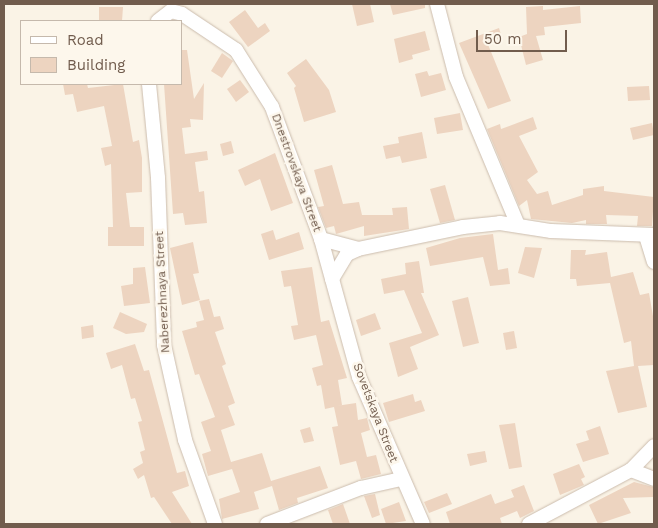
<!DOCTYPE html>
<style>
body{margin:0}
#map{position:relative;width:658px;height:528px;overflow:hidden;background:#faf3e6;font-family:"Work Sans",sans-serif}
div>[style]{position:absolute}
.building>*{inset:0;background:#edd4c0}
.roads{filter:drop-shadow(0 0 1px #cbbcad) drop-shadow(0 0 1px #cbbcad)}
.minor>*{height:14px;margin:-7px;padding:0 7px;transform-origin:7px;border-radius:7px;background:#fff}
span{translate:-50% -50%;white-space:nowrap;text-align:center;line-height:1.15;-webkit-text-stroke:5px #fdf7ec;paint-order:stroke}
.street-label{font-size:12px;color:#715c4d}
.frame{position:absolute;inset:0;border:5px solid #715c4d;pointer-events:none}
.legend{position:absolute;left:20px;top:20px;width:162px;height:65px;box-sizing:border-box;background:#fdf7ec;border:1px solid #c5b9ac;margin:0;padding:6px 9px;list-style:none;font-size:15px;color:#715c4d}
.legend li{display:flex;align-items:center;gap:10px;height:25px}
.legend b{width:25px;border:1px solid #c5b9ac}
.scale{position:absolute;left:476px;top:30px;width:91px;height:22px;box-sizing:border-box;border:2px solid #715c4d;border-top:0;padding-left:6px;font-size:15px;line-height:18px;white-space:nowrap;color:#715c4d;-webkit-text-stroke:4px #fdf7ec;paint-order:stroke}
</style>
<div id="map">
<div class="building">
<div style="clip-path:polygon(352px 4px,370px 4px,374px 22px,357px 26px)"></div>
<div style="clip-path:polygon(390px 4px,425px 4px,425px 8px,393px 15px)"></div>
<div style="clip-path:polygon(543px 6px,543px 10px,580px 6px,581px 23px,544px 27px,545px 35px,536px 36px,543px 60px,526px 65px,519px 37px,527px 34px,526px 7px)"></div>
<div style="clip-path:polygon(99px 7px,123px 7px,122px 21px,99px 21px)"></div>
<div style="clip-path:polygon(245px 10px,258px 28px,265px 23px,270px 31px,248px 47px,229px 22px)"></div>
<div style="clip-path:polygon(499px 28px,502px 38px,487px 42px,511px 101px,488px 109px,459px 43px)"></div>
<div style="clip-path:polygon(425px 31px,430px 50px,412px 55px,413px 59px,399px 63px,394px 39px)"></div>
<div style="clip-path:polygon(181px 50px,187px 50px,194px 99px,204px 83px,203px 120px,190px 119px,191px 127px,182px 128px,185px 154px,207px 151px,208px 160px,195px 162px,199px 192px,204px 191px,207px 223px,185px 225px,183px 213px,173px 214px,164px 84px,181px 84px)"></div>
<div style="clip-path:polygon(222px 53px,233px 61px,222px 78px,211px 71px)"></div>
<div style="clip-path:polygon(306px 59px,329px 90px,336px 112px,304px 122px,294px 88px,296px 86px,287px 73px)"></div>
<div style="clip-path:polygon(427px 71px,429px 76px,441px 73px,446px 90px,421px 97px,415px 74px)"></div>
<div style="clip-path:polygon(240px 80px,249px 92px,236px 102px,227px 89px)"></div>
<div style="clip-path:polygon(63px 84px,87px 84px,88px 88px,123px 84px,133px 142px,139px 140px,142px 158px,142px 192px,126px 193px,130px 227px,144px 227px,144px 246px,108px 246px,108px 227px,113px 227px,111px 164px,105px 166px,101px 148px,112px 146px,104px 106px,77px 112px,73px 94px,65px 95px)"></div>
<div style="clip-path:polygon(649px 86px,650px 100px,628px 101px,627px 87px)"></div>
<div style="clip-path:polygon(460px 113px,463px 130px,437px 134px,434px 118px)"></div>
<div style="clip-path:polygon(533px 117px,537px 129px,519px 136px,538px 172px,527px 180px,537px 194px,548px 191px,552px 205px,583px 195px,583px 189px,604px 186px,604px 191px,654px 197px,652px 226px,637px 226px,638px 216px,606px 215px,607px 224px,586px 224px,586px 220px,572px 223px,531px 219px,527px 200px,519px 206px,487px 129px,500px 124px,501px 129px)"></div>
<div style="clip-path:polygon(652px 123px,654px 135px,633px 140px,630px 128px)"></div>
<div style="clip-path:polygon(422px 132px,427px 158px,402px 163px,400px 156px,386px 159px,383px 146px,399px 143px,398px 137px)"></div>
<div style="clip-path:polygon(231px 141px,234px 153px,223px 156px,220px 144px)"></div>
<div style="clip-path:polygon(275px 153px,293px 203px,271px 211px,260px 179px,245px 186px,238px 170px)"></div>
<div style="clip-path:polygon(332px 165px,343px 204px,359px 202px,362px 215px,393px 215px,392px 208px,407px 207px,409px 229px,364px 236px,364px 226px,336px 234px,334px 226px,326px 228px,318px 207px,324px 206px,314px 170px)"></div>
<div style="clip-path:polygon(445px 185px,455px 220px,440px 223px,430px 189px)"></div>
<div style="clip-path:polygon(273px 230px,276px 240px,299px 232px,304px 249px,269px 260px,261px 234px)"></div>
<div style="clip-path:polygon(493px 234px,498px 270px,508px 268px,510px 284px,490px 286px,483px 257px,430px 266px,426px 248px,460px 238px)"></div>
<div style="clip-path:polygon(193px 242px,199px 273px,193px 274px,200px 300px,182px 305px,170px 248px)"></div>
<div style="clip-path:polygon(525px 247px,542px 248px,534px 278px,518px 273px)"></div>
<div style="clip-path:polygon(571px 250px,586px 250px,585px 255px,607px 252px,611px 277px,633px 272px,640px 295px,649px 293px,654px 322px,654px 365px,638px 366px,647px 407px,618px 413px,606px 371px,634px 366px,631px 341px,624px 343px,610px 283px,577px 286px,576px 279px,570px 279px)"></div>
<div style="clip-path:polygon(419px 261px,424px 293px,421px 293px,439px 335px,410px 347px,418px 369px,398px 377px,389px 343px,422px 333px,404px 290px,384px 294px,381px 279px,406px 274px,405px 263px)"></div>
<div style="clip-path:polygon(145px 267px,150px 303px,124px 306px,121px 286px,133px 284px,133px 268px)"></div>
<div style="clip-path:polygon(312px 267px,321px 322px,329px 320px,347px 378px,338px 380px,342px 405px,336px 406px,356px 403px,358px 420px,367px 418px,370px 430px,361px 433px,367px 457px,376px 455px,381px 474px,361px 479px,356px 461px,340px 465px,332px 427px,338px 426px,334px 407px,325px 409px,321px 385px,317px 386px,312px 368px,323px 365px,316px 335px,294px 340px,291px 326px,298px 325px,291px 286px,284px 287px,281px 271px)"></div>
<div style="clip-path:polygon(468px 297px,479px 343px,463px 347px,452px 301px)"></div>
<div style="clip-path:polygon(209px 299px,214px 317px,220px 316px,224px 329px,215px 332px,226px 364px,222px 366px,235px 403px,228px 406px,235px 425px,221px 430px,231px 462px,262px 453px,271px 481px,320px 466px,328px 488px,297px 498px,298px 503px,279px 510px,272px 486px,254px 492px,259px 509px,222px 519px,219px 499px,240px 492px,232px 469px,208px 476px,202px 454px,211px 451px,201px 422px,215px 417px,199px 374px,195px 375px,182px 331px,197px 327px,196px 322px,204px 320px,199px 301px)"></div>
<div style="clip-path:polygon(120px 312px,147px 324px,144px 332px,126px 334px,113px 328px)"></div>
<div style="clip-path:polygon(375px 313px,381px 329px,361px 336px,356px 320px)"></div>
<div style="clip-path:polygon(93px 325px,94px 337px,82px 339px,81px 327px)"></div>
<div style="clip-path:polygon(514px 331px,517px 348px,506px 350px,503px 333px)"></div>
<div style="clip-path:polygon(135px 344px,144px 371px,149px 370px,177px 473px,185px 471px,189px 486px,172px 492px,192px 524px,172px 524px,154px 497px,151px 498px,144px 475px,138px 479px,133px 469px,143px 463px,140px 452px,145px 450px,138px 422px,142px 421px,135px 398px,131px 399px,122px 365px,111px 369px,106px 353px)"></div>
<div style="clip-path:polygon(413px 394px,415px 402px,421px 400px,425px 411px,389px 422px,383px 403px)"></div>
<div style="clip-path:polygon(515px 423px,522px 467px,509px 469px,499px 425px)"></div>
<div style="clip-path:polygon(600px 426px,609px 454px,583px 462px,576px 444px,589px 440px,586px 431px)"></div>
<div style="clip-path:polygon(310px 427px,314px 441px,304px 443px,300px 430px)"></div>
<div style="clip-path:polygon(485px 451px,487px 462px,470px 466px,467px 454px)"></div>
<div style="clip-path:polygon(579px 464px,585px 477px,581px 479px,584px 485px,560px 495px,553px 474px)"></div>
<div style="clip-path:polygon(634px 482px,653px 487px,653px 497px,623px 498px,631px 513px,598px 524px,589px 505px)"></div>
<div style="clip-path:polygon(524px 485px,534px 511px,520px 518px,517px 511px,500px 518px,502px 524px,450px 524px,446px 512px,491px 494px,495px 504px,514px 497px,511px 490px)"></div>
<div style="clip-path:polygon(447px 493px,452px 504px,429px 513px,424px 502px)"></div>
<div style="clip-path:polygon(375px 494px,380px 515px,372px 518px,364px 496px)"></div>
<div style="clip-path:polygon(399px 502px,406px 521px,386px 524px,381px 509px)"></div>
<div style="clip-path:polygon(343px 504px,350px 524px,333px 524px,328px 510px)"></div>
</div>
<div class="roads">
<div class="minor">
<div style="left:437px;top:4px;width:75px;rotate:75.4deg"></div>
<div style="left:456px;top:77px;width:160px;rotate:67.3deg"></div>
<div style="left:171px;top:11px;width:11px;rotate:15deg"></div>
<div style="left:182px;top:14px;width:65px;rotate:33.7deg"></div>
<div style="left:236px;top:50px;width:67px;rotate:57.7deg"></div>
<div style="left:272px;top:107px;width:141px;rotate:69.6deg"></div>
<div style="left:321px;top:239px;width:143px;rotate:74.6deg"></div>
<div style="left:359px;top:377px;width:160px;rotate:66.5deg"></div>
<div style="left:158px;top:21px;width:16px;rotate:-38deg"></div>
<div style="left:149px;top:84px;width:94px;rotate:84.5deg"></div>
<div style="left:158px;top:178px;width:167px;rotate:87.9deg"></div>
<div style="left:164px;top:345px;width:97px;rotate:77.5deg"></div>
<div style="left:185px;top:440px;width:89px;rotate:70.3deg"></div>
<div style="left:646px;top:236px;width:27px;rotate:73deg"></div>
<div style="left:321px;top:239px;width:38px;rotate:15deg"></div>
<div style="left:358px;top:249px;width:107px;rotate:-11.8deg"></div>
<div style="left:463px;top:227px;width:37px;rotate:-6deg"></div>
<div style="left:500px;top:223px;width:52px;rotate:8.9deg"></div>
<div style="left:551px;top:231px;width:103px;rotate:2.2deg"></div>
<div style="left:332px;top:279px;width:29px;rotate:-59deg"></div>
<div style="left:347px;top:254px;width:12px;rotate:-24deg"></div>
<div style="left:631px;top:470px;width:25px;rotate:21deg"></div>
<div style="left:267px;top:524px;width:101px;rotate:-21deg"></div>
<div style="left:361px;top:488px;width:41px;rotate:-12.7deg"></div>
<div style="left:529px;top:524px;width:115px;rotate:-27.9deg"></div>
<div style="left:631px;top:470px;width:33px;rotate:-46deg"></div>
</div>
</div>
<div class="street-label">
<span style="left:296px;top:173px;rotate:70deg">Dnestrovskaya Street</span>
<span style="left:163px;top:292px;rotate:-93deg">Naberezhnaya Street</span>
<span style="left:375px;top:413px;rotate:69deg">Sovetskaya Street</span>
</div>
<div class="frame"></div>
<ul class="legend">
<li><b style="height:6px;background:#fff"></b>Road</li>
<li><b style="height:14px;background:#edd4c0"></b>Building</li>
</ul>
<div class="scale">50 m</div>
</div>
